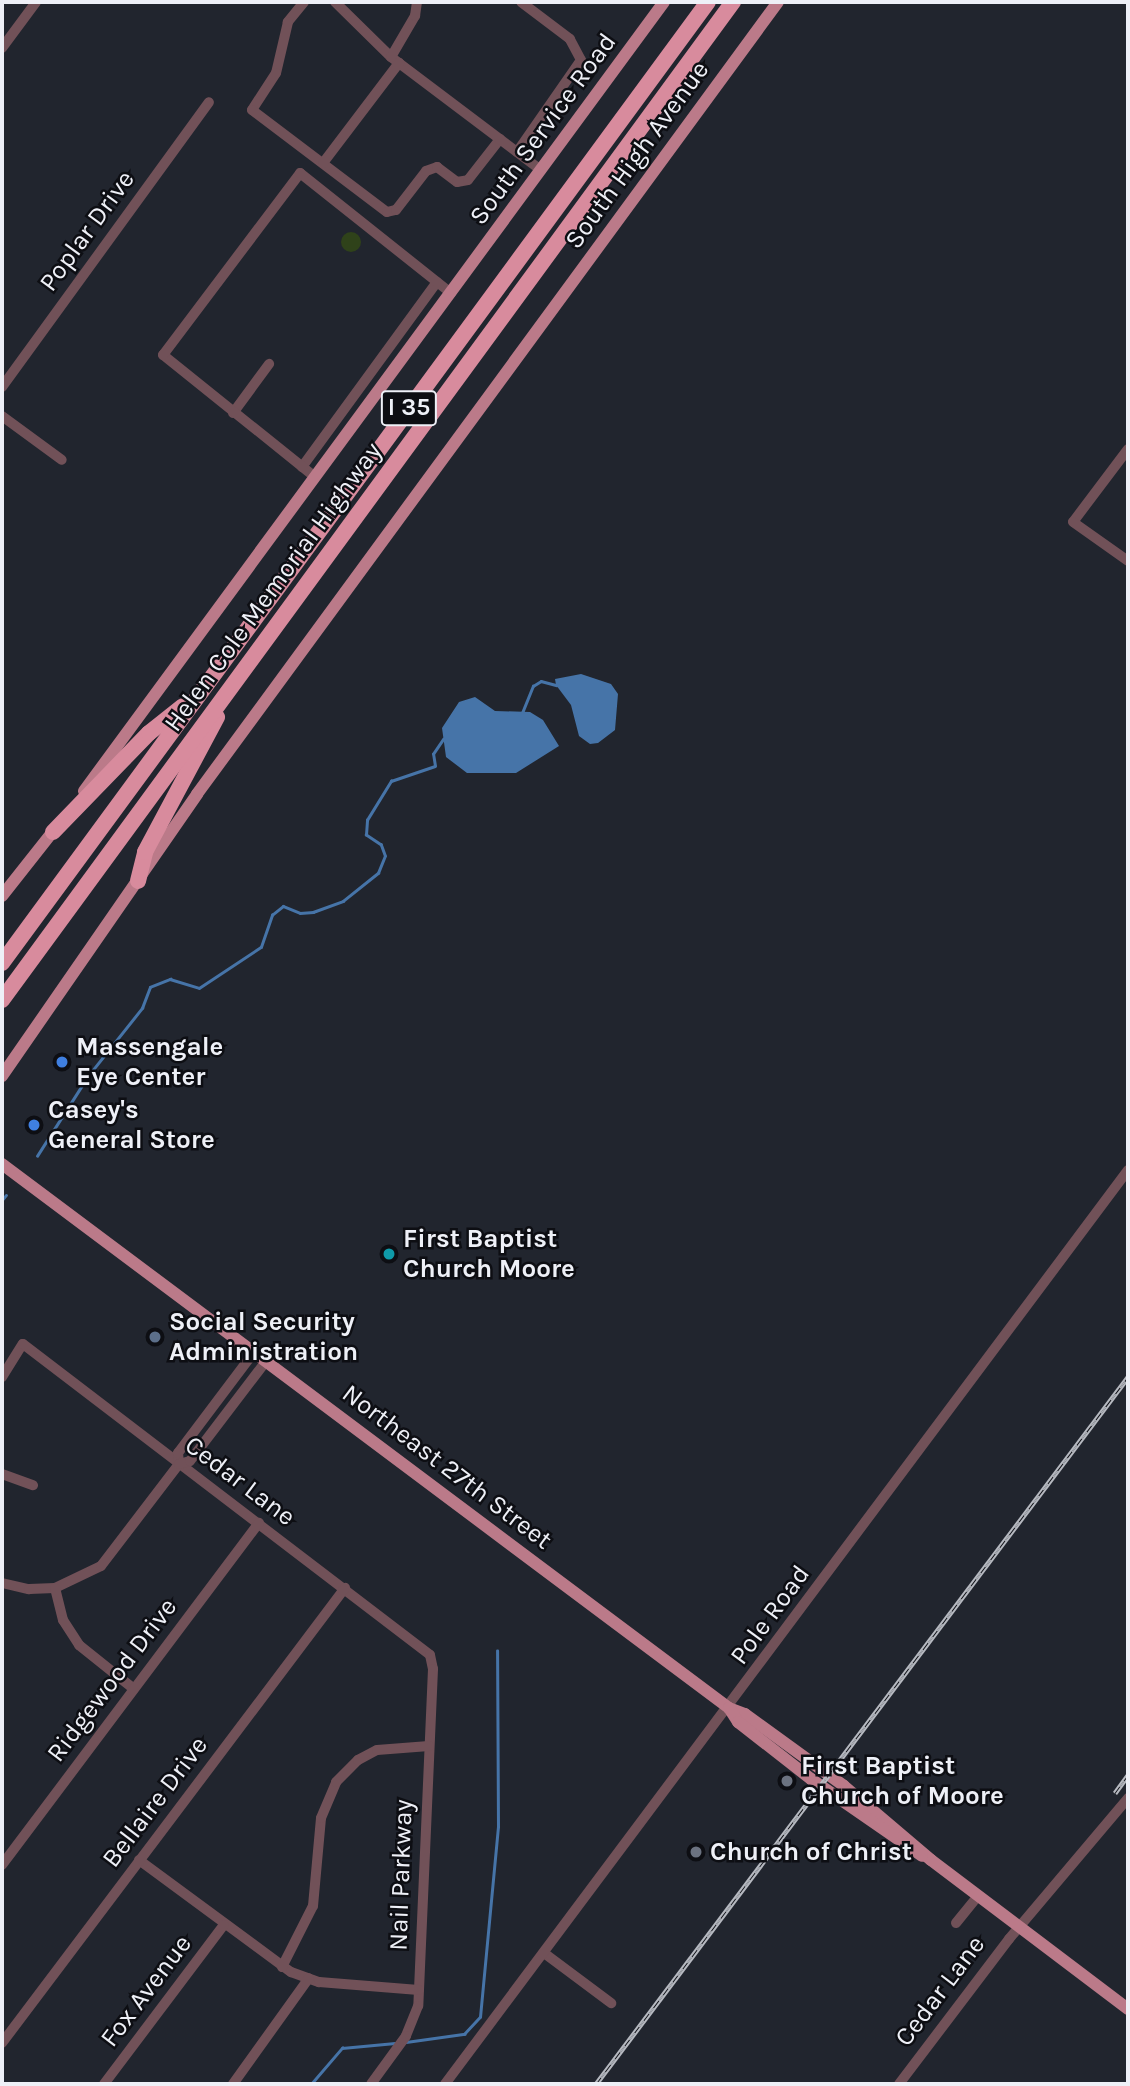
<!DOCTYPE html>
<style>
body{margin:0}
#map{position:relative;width:1130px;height:2086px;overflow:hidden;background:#21252e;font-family:Karla,sans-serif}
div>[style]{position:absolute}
.green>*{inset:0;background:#2f421a}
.round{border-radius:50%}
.water>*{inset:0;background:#4674a8}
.stream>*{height:2.5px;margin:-1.25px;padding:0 1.25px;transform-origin:1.25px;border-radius:1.25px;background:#4674a8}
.minor>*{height:10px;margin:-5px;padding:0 5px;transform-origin:5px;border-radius:5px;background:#715158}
.major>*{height:12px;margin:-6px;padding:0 6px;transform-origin:6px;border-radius:6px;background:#bb7a89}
.highway>*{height:16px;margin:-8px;padding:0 8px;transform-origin:8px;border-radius:8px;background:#d88b9d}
.rail>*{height:5px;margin-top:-2.5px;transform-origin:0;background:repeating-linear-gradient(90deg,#0d0e13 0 8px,#b6b9c0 0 16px);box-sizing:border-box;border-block:2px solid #b6b9c0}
.dots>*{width:19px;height:19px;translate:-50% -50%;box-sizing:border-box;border:4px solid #0d0e13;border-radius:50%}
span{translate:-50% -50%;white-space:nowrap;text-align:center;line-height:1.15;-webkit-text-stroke:5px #0d0e13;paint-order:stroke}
.shield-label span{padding:2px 5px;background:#0d0e13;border:2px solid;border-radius:5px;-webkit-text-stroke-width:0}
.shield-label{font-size:24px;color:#eef0f7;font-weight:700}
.street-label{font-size:26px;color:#eef0f7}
.poi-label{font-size:26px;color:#eef0f7;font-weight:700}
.left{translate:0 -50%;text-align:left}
.frame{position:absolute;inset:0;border:4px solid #eef0f7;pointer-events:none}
</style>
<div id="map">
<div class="green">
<div class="round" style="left:341px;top:232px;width:20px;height:20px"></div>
</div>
<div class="water">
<div style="clip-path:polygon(581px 674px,611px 684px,618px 694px,615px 730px,598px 743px,590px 744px,579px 736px,571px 705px,556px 685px,555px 679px)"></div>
<div style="clip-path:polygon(475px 697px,495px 711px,530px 712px,543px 720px,559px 746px,516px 773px,467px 773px,446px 757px,442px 728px,459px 702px)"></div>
</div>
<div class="stream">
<div style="left:522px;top:713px;width:29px;rotate:-68deg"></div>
<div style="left:533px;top:686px;width:9px;rotate:-32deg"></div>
<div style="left:541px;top:681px;width:16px;rotate:15deg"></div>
<div style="left:37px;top:1156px;width:95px;rotate:-57.5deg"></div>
<div style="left:88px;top:1076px;width:87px;rotate:-51.5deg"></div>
<div style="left:142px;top:1008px;width:22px;rotate:-69deg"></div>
<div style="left:150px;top:987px;width:22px;rotate:-22deg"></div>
<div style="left:170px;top:979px;width:30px;rotate:17deg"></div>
<div style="left:199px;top:988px;width:74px;rotate:-33.5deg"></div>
<div style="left:261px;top:947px;width:34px;rotate:-71deg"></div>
<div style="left:272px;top:915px;width:14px;rotate:-39deg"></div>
<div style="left:283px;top:906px;width:18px;rotate:22deg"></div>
<div style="left:300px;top:913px;width:13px;rotate:-4deg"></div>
<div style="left:313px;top:912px;width:32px;rotate:-20deg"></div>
<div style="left:343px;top:901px;width:45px;rotate:-38.7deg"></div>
<div style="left:378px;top:873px;width:18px;rotate:-68deg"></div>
<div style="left:385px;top:856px;width:12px;rotate:-110deg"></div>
<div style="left:381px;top:845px;width:18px;rotate:-146deg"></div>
<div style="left:366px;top:835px;width:15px;rotate:-86deg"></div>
<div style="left:367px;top:820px;width:46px;rotate:-58.4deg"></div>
<div style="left:391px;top:781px;width:46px;rotate:-18.8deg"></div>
<div style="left:435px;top:766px;width:12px;rotate:-99deg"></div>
<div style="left:433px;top:754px;width:18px;rotate:-56deg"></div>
<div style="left:2px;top:1200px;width:6px;rotate:-51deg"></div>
<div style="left:406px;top:2042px;width:59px;rotate:-7.9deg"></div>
<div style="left:464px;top:2034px;width:23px;rotate:-47deg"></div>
<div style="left:480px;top:2017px;width:191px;rotate:-84.6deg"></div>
<div style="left:498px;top:1827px;width:176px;rotate:-90.3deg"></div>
<div style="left:311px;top:2084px;width:48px;rotate:-49.3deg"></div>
<div style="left:342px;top:2048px;width:53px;rotate:-5.4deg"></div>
</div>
<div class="minor">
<div style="left:304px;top:2px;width:26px;rotate:129deg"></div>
<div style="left:288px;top:22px;width:52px;rotate:103.2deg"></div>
<div style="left:276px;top:73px;width:44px;rotate:123deg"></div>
<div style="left:252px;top:110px;width:169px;rotate:37.1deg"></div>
<div style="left:387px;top:212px;width:9px;rotate:-13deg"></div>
<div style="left:396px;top:210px;width:49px;rotate:-52.4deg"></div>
<div style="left:426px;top:171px;width:12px;rotate:-20deg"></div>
<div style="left:437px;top:167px;width:25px;rotate:37deg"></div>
<div style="left:457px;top:182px;width:11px;rotate:-10deg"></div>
<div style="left:468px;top:180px;width:52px;rotate:-52deg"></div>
<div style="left:335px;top:2px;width:78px;rotate:44.5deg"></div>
<div style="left:391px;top:57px;width:188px;rotate:37deg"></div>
<div style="left:2px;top:48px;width:57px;rotate:-53.5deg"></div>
<div style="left:391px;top:57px;width:48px;rotate:-59.7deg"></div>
<div style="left:415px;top:16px;width:14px;rotate:-82deg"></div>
<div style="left:517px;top:152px;width:112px;rotate:-55.2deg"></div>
<div style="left:581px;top:60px;width:24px;rotate:-118deg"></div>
<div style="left:570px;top:39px;width:61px;rotate:-142.9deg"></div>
<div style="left:323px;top:163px;width:126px;rotate:-52.8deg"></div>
<div style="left:2px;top:387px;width:352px;rotate:-54deg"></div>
<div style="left:233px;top:413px;width:61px;rotate:-53.7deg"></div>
<div style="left:2px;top:416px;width:74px;rotate:36.3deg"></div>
<div style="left:1128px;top:449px;width:91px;rotate:127deg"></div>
<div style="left:1073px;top:522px;width:67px;rotate:35.3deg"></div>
<div style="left:302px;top:467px;width:229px;rotate:-53.9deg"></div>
<div style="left:315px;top:477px;width:195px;rotate:-141.2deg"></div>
<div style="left:163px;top:355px;width:228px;rotate:-53deg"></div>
<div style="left:300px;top:173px;width:193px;rotate:38.5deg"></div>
<div style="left:2px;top:1377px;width:39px;rotate:-58deg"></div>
<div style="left:23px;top:1344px;width:512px;rotate:37.38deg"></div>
<div style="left:430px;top:1655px;width:14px;rotate:78deg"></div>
<div style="left:433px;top:1669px;width:337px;rotate:92.5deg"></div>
<div style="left:418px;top:2006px;width:32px;rotate:112deg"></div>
<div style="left:406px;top:2036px;width:59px;rotate:126.1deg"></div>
<div style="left:179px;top:1464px;width:11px;rotate:-95deg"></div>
<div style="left:178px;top:1453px;width:128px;rotate:-53deg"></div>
<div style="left:2px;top:1474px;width:33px;rotate:20deg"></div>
<div style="left:2px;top:1583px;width:28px;rotate:13deg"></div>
<div style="left:29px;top:1589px;width:26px;rotate:-2deg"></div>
<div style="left:55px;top:1588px;width:51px;rotate:-25.6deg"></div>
<div style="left:101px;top:1566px;width:128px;rotate:-52.6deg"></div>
<div style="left:179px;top:1464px;width:11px;rotate:-15deg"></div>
<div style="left:190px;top:1461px;width:127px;rotate:-52.7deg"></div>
<div style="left:55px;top:1588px;width:33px;rotate:76deg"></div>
<div style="left:63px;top:1620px;width:30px;rotate:57deg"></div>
<div style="left:79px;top:1645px;width:70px;rotate:38.7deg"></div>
<div style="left:139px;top:1860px;width:189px;rotate:36.4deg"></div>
<div style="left:291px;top:1972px;width:30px;rotate:20deg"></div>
<div style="left:319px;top:1982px;width:100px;rotate:4.6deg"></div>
<div style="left:2px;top:1865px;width:428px;rotate:-53.1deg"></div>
<div style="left:956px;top:1923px;width:35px;rotate:-51deg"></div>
<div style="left:544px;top:1953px;width:84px;rotate:36.7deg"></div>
<div style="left:282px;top:1967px;width:68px;rotate:-63.1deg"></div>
<div style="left:313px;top:1906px;width:88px;rotate:-84.8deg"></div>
<div style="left:321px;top:1818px;width:39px;rotate:-67deg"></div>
<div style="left:336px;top:1782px;width:31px;rotate:-45deg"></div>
<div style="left:358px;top:1760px;width:21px;rotate:-28deg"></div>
<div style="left:377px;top:1750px;width:52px;rotate:-4.4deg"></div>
<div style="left:2px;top:2043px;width:570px;rotate:-52.99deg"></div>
<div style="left:104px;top:2084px;width:199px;rotate:-53deg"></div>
<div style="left:233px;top:2084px;width:130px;rotate:-54.4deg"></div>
<div style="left:445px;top:2084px;width:1141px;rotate:-53.23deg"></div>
<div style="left:899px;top:2084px;width:182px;rotate:-52.8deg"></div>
<div style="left:1009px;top:1939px;width:185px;rotate:-49.8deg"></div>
</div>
<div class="major">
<div style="left:84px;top:791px;width:979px;rotate:-53.68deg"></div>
<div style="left:2px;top:896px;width:90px;rotate:-51.7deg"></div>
<div style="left:2px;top:1076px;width:343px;rotate:-55.3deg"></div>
<div style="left:197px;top:794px;width:982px;rotate:-53.74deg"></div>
<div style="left:2px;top:1164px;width:908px;rotate:36.81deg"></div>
<div style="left:729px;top:1708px;width:17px;rotate:21deg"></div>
<div style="left:745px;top:1714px;width:122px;rotate:36deg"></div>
<div style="left:844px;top:1786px;width:114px;rotate:40.4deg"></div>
<div style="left:931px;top:1860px;width:247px;rotate:37.1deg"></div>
<div style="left:729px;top:1708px;width:17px;rotate:57deg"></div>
<div style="left:738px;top:1722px;width:93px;rotate:38deg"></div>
<div style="left:811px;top:1779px;width:135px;rotate:34.7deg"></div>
</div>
<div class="highway">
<div style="left:53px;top:832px;width:138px;rotate:-45.9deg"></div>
<div style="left:149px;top:733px;width:43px;rotate:-38.5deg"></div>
<div style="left:138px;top:881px;width:30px;rotate:-76deg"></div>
<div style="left:145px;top:852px;width:153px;rotate:-61.9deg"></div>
<div style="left:2px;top:963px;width:1192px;rotate:-53.7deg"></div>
<div style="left:2px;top:1000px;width:1237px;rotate:-53.78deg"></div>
</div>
<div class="rail">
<div style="left:1115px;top:1793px;width:22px;rotate:-54deg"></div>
<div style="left:596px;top:2084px;width:885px;rotate:-53.04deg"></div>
</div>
<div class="dots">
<div style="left:62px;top:1062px;background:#3f7fe0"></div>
<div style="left:34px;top:1125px;background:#3f7fe0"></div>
<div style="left:389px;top:1254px;background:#0f9aa8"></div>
<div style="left:155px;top:1337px;background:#5c6f8a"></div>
<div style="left:787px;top:1781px;background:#6b7280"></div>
<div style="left:696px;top:1852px;background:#6b7280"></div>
</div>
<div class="shield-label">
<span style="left:409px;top:408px">I 35</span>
</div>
<div class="street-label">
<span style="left:543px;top:129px;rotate:-54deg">South Service Road</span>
<span style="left:637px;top:155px;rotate:-54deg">South High Avenue</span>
<span style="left:87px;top:231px;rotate:-54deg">Poplar Drive</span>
<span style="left:273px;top:587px;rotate:-54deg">Helen Cole Memorial Highway</span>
<span style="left:447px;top:1467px;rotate:37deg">Northeast 27th Street</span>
<span style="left:240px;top:1481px;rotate:37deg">Cedar Lane</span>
<span style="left:770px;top:1615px;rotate:-54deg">Pole Road</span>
<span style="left:112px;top:1680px;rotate:-53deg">Ridgewood Drive</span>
<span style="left:155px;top:1802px;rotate:-53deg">Bellaire Drive</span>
<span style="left:401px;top:1875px;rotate:-88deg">Nail Parkway</span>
<span style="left:146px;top:1991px;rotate:-53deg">Fox Avenue</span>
<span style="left:940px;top:1991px;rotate:-53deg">Cedar Lane</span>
</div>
<div class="poi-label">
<span class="left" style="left:76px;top:1062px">Massengale<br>Eye Center</span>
<span class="left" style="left:48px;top:1125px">Casey's<br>General Store</span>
<span class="left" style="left:403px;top:1254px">First Baptist<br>Church Moore</span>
<span class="left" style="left:169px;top:1337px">Social Security<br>Administration</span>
<span class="left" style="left:801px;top:1781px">First Baptist<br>Church of Moore</span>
<span class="left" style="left:710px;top:1852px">Church of Christ</span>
</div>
<div class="frame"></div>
</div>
